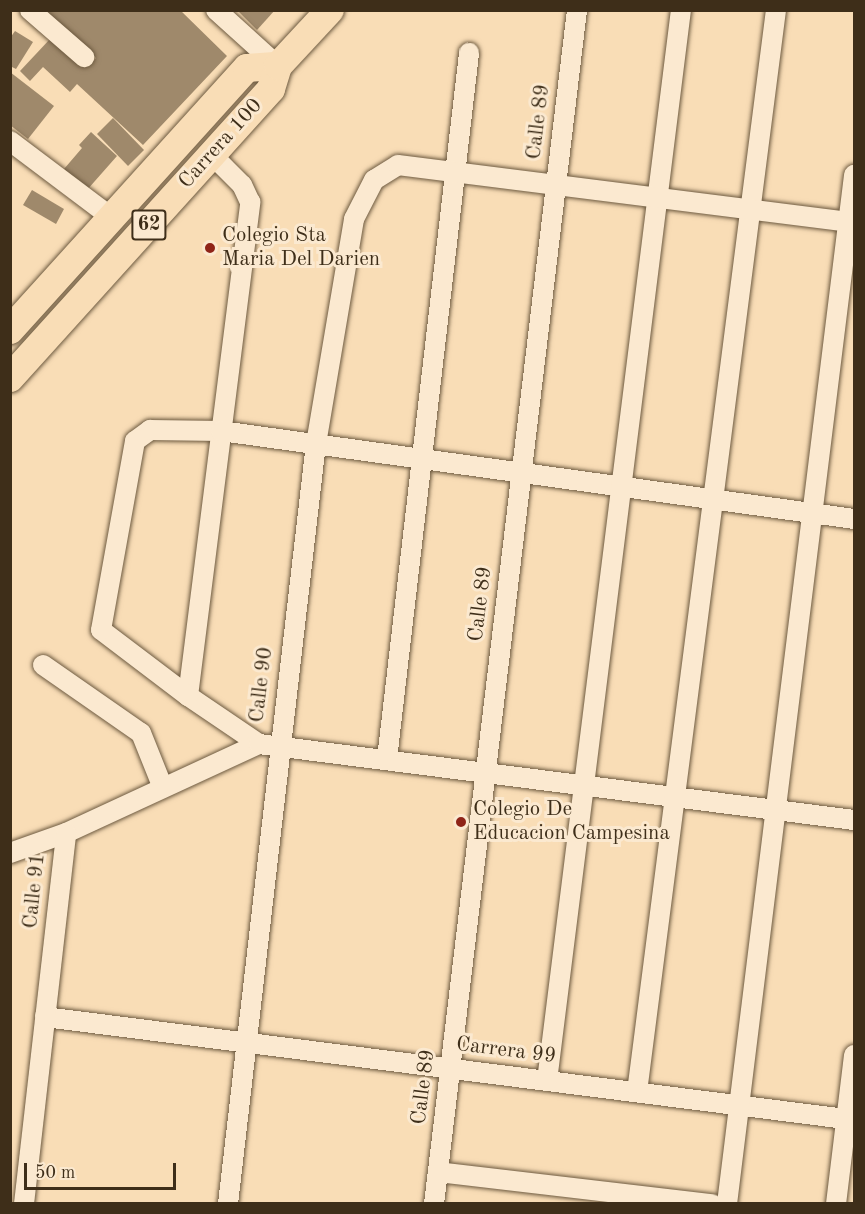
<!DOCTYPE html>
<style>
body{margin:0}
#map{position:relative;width:865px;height:1214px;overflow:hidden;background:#f9ddb6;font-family:"Old Standard TT",serif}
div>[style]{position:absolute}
.building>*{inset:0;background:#9f896b}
.roads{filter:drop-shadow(0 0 2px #6d5a40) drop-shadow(0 0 2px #6d5a40)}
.minor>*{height:20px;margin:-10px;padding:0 10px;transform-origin:10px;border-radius:10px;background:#fbe9d0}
.highway>*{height:28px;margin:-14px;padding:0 14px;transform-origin:14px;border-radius:14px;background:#f9ddb6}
.dots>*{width:16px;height:16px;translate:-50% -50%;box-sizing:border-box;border:3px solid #fbe9d0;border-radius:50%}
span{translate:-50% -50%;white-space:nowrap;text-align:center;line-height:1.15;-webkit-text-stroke:6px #fbe9d0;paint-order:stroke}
.shield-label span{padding:2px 4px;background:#fbe9d0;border:2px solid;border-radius:4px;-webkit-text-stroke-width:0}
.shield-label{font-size:20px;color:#3e2e19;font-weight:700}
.street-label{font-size:21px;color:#3e2e19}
.poi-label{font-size:21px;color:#3e2e19}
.left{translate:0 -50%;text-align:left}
.frame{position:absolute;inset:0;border:12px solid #3e2e19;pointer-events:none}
.scale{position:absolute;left:24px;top:1163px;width:152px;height:27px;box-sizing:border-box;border:3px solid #3e2e19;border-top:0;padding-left:8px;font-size:18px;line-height:21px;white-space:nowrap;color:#3e2e19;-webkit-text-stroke:4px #fbe9d0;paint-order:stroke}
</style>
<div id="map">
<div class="building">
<div style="clip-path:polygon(40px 10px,180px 10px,227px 56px,143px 145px,77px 84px,70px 92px,43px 67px,30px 81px,20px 71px,50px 39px,88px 66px,96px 58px)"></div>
<div style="clip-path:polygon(237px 10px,275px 10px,257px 30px)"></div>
<div style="clip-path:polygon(15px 31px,33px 42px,16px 69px,10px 66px,10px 38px)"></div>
<div style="clip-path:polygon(10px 72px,54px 106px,28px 139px,10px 125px)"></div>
<div style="clip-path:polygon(113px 118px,144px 150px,128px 166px,97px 134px)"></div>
<div style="clip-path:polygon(91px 132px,117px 156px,87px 190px,64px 169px,82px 148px,79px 145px)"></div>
<div style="clip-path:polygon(32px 190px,64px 209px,56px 224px,23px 205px)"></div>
</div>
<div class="roads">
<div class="minor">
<div style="left:30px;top:10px;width:72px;rotate:41deg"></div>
<div style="left:216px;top:10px;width:84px;rotate:42.1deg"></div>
<div style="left:10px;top:141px;width:128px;rotate:37deg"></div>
<div style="left:43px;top:665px;width:119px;rotate:34.8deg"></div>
<div style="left:141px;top:733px;width:59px;rotate:68.2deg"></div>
<div style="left:188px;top:696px;width:498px;rotate:-82.8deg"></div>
<div style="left:250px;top:202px;width:19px;rotate:-115deg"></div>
<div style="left:242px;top:185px;width:42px;rotate:-135deg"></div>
<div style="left:259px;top:744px;width:86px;rotate:-145.9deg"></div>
<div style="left:188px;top:696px;width:109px;rotate:-142.8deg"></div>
<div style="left:101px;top:630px;width:192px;rotate:-79.8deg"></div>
<div style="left:135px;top:441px;width:19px;rotate:-36deg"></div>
<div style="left:150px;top:430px;width:71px;rotate:0.8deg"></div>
<div style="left:221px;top:431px;width:639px;rotate:7.91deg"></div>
<div style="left:387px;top:759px;width:711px;rotate:-83.37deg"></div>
<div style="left:10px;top:853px;width:59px;rotate:-19.7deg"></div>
<div style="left:66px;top:833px;width:213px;rotate:-24.8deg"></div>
<div style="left:259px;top:744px;width:600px;rotate:7.28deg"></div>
<div style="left:45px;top:1017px;width:816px;rotate:7.26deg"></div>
<div style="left:547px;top:1081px;width:1079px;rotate:-82.87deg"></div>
<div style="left:637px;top:1092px;width:1091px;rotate:-82.68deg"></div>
<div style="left:438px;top:1172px;width:276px;rotate:6.7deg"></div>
<div style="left:24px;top:1204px;width:373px;rotate:-83.5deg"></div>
<div style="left:228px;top:1204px;width:765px;rotate:-83.4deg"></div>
<div style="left:316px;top:444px;width:228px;rotate:-80.4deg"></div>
<div style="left:354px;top:219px;width:44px;rotate:-62.9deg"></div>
<div style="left:374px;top:180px;width:28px;rotate:-32deg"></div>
<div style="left:398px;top:165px;width:460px;rotate:7.2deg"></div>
<div style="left:434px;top:1204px;width:1203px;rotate:-83.17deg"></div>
<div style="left:727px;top:1204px;width:1037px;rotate:-82.96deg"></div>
<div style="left:836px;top:1204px;width:150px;rotate:-83.1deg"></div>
</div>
<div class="highway">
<div style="left:10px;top:330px;width:353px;rotate:-47.9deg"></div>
<div style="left:247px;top:68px;width:31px;rotate:-4deg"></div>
<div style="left:10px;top:378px;width:389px;rotate:-47.9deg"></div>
<div style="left:271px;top:89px;width:24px;rotate:-73deg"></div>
<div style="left:278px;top:66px;width:76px;rotate:-47.1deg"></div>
</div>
</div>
<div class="dots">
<div style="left:210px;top:248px;background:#8f2418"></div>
<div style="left:461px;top:822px;background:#8f2418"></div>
</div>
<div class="shield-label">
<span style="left:149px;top:225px">62</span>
</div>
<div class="street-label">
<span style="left:539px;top:122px;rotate:-83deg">Calle 89</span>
<span style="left:221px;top:144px;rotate:-48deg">Carrera 100</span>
<span style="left:481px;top:604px;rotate:-83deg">Calle 89</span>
<span style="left:262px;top:685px;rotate:-83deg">Calle 90</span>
<span style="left:35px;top:891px;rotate:-84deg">Calle 91</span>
<span style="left:506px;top:1051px;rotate:7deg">Carrera 99</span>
<span style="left:424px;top:1087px;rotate:-83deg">Calle 89</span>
</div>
<div class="poi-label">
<span class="left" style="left:222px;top:248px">Colegio Sta<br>Maria Del Darien</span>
<span class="left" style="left:473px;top:822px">Colegio De<br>Educacion Campesina</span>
</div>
<div class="frame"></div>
<div class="scale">50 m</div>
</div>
